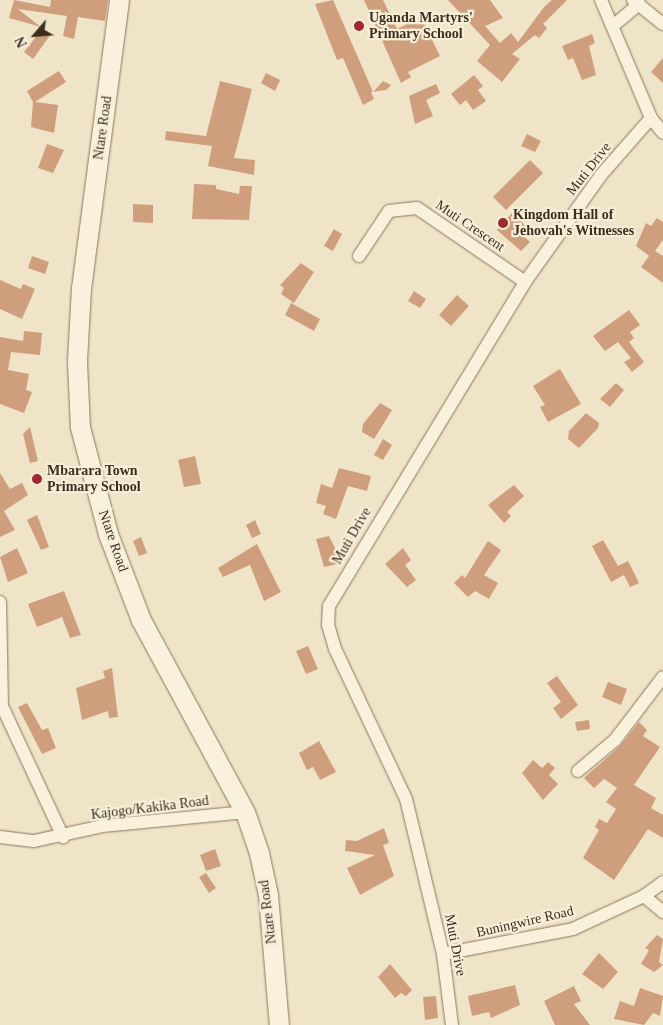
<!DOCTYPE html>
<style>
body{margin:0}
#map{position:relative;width:663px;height:1025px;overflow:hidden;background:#f0e4c8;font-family:Georgia,serif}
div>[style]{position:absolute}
.building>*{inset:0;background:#cf9f7d}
.roads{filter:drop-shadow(0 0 1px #8d765c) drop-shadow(0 0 1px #8d765c)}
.street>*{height:12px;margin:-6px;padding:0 6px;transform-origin:6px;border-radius:6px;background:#faf1dc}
.secondary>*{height:19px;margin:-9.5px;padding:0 9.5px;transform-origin:9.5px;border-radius:9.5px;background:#faf1dc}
.dots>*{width:14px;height:14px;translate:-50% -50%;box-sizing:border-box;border:2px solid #f7eed8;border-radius:50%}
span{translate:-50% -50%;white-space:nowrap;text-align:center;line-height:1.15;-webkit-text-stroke:4.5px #f7eed8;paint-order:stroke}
.poi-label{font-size:14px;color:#3d2e20;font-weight:700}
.left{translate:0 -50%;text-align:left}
.street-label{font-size:14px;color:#3d2e20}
.north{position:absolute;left:10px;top:10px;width:50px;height:50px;-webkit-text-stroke:4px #f7eed8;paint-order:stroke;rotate:243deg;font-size:14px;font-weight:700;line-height:20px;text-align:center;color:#3d2e20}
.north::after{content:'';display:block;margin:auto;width:18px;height:22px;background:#3d2e20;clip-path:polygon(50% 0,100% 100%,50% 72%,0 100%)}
</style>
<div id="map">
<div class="building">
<div style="clip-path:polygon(14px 0,50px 7px,51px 0,108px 0,105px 21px,78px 17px,74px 39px,63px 36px,67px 16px,18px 9px,41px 27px,9px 18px)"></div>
<div style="clip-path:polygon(333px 0,373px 92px,383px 81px,391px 85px,386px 90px,371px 92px,374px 99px,363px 105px,343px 58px,337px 60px,315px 4px)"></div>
<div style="clip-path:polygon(364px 0,383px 0,397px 29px,421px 17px,440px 56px,408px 72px,411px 77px,401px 83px)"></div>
<div style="clip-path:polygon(448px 0,490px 0,503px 18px,485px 26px,500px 43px,511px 33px,518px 42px,544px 7px,552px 0,567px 0,543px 24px,547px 28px,539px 38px,535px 35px,512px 54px,520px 59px,502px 82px,477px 61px,490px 45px)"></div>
<div style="clip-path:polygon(43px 28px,51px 34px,33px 59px,24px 52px)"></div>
<div style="clip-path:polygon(592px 34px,595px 43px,589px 46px,596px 75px,582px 80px,573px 58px,568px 60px,562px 46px)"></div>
<div style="clip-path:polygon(663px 58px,663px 83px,651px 72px)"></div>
<div style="clip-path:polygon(59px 71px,66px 82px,35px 102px,58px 105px,54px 133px,31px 127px,33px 102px,27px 91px)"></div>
<div style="clip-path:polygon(266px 73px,280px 80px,275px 91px,261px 83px)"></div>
<div style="clip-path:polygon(474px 75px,483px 86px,478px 90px,486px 101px,473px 110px,466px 100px,460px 105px,451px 94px)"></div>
<div style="clip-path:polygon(220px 81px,252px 89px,234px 158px,255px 160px,254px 175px,208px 166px,212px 146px,165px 140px,166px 131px,206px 136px)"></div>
<div style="clip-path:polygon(436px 84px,440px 93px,426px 100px,433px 116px,415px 124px,409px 96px)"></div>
<div style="clip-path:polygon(527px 134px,541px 141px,535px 152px,521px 146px)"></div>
<div style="clip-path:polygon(47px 144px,64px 150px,53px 173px,38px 168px)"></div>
<div style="clip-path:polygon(530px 160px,543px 173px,506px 210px,493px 197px)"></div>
<div style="clip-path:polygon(194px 184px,216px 185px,216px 189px,239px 194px,240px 186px,252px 186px,249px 220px,192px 219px)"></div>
<div style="clip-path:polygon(133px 204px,153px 205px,153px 223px,133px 222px)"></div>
<div style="clip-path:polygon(512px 213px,526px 226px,520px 232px,530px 242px,521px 251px,497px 230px)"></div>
<div style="clip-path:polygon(657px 218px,663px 222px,663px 240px,655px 251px,663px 256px,663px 283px,641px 267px,649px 256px,636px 246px,646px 223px,651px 226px)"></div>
<div style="clip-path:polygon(334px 229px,342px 234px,333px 251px,324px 246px)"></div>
<div style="clip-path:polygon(32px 256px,49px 262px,45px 274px,28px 268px)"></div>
<div style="clip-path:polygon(301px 263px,314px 272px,294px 303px,281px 294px,284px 288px,280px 285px)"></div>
<div style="clip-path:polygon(0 280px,21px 289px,23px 284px,35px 289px,22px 319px,0 309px)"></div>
<div style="clip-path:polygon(414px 291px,426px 299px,420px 308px,408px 301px)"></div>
<div style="clip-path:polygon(457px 295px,469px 306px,451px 326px,439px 315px)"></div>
<div style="clip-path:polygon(291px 303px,320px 319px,314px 331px,285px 315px)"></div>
<div style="clip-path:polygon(629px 310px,640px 325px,630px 332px,634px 338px,629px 342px,644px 362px,632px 372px,624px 362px,631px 358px,618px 342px,605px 351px,593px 336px)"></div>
<div style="clip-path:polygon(24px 331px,42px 333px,40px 355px,11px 352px,8px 370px,29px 374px,26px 390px,32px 392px,24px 413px,0 404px,0 337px,23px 341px)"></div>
<div style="clip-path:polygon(560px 369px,581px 404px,548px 422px,540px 407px,545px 405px,533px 386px)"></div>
<div style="clip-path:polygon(616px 383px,624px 390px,610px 407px,600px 399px)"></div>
<div style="clip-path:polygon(380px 403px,392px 410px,374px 439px,362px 432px,363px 424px)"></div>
<div style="clip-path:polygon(586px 413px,599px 423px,598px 428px,579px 448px,568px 439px,569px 431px)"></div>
<div style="clip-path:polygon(30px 427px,38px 461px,30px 463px,23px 434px)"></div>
<div style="clip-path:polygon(383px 439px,392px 445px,383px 460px,374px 455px)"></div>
<div style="clip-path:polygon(195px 456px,201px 484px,184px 487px,178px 460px)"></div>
<div style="clip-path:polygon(339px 468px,371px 476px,367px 491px,348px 486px,336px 519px,323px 514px,326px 506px,316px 503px,321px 484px,332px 488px)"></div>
<div style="clip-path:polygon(0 473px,10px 489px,22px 483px,28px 495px,4px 511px,15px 530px,0 537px)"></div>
<div style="clip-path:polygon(514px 485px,524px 496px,507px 512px,511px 516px,504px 523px,488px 505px)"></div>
<div style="clip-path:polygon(37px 515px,49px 547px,41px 550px,27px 520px)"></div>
<div style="clip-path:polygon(255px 520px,261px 534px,252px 538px,246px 525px)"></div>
<div style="clip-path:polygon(329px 536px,339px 556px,337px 564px,324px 567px,316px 539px)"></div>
<div style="clip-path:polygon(141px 537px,147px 553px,139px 556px,133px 541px)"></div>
<div style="clip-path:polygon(603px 540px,618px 566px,628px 561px,639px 583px,630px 587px,624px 575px,611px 582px,592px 546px)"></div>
<div style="clip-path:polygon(488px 541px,501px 550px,484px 575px,498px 583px,489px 599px,475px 591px,468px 597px,454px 583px,462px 575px,465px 578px)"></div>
<div style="clip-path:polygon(257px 544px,281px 592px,264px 601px,250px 565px,223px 577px,218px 568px)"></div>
<div style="clip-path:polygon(17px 548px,28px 573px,8px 582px,0 557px)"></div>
<div style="clip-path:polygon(403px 548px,411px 560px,405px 565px,416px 580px,407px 587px,385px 564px)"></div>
<div style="clip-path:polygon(64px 591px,81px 635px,70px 638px,62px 617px,37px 627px,28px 604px)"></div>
<div style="clip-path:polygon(308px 646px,318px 669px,306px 674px,296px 651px)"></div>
<div style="clip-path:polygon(112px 668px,118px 717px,109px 718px,108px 711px,82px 720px,76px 688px,105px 678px,103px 671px)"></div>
<div style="clip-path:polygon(557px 676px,578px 705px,561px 719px,553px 708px,561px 702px,547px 683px)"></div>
<div style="clip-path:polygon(608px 682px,627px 689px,621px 705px,602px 697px)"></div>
<div style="clip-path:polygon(27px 703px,42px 730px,48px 728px,56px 748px,42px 754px,18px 707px)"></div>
<div style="clip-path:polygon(589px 720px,590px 729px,577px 731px,575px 722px)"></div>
<div style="clip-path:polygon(639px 722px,647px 730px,643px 736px,660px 747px,634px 785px,656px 798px,651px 808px,663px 815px,663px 838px,648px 829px,614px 880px,583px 858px,599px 830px,595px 827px,599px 819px,607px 823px,616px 809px,606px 802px,617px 788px,604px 779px,594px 788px,584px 778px,620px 746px)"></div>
<div style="clip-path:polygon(319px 741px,336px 772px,320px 780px,313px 767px,307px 770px,299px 753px)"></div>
<div style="clip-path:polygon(533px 760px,542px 768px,548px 762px,555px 768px,549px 775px,558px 784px,543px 800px,522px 773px)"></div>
<div style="clip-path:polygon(384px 828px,389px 843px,383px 845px,394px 876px,360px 895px,347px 868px,375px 855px,345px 851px,346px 840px,357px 841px)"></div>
<div style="clip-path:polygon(215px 849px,221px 866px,206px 871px,200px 855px)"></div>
<div style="clip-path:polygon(206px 873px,216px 888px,209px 893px,199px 877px)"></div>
<div style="clip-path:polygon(657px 935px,663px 939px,659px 962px,663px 965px,654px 972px,641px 964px,649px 950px,645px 948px)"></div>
<div style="clip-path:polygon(599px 953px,618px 972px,603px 989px,582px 974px)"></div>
<div style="clip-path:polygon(390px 964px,412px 990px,406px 996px,401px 993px,395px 998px,378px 977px)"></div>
<div style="clip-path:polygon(515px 985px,520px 1005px,491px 1018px,489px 1012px,472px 1016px,468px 996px)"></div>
<div style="clip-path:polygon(574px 986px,581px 1001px,574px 1004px,590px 1025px,555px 1025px,544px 1001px)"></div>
<div style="clip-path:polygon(640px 988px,663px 996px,660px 1016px,653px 1013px,644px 1025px,614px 1019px,620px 1001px,634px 1006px)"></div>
<div style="clip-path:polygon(436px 996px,438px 1018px,425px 1020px,423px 997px)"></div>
</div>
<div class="roads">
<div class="street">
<div style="left:601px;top:0;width:128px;rotate:67deg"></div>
<div style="left:651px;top:118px;width:19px;rotate:51deg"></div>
<div style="left:633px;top:0;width:38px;rotate:39deg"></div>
<div style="left:614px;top:25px;width:33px;rotate:-40deg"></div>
<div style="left:359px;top:256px;width:54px;rotate:-56.3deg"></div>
<div style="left:389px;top:211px;width:28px;rotate:-6deg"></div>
<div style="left:417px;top:208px;width:131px;rotate:34.4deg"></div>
<div style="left:0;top:602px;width:104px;rotate:88.9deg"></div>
<div style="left:2px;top:706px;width:145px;rotate:65deg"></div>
<div style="left:578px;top:771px;width:48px;rotate:-40deg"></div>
<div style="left:615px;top:740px;width:79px;rotate:-52.7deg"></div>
<div style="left:0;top:837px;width:34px;rotate:7deg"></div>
<div style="left:34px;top:841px;width:71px;rotate:-12.3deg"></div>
<div style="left:103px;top:826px;width:143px;rotate:-5.6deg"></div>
<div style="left:644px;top:896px;width:25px;rotate:40deg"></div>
<div style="left:443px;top:954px;width:132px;rotate:-10.9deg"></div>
<div style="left:573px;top:929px;width:78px;rotate:-24.9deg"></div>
<div style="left:644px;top:896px;width:24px;rotate:-36deg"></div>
<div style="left:452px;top:1025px;width:72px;rotate:-97.2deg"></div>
<div style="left:443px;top:954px;width:159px;rotate:-103.4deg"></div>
<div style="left:406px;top:799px;width:166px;rotate:-115.3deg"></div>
<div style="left:335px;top:649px;width:25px;rotate:-106deg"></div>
<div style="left:328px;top:625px;width:19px;rotate:-87deg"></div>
<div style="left:329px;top:606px;width:379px;rotate:-58.8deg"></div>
<div style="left:525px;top:282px;width:131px;rotate:-54.6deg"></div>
<div style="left:601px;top:175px;width:76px;rotate:-48.7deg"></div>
</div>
<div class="secondary">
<div style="left:119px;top:0;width:290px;rotate:97.5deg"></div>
<div style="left:81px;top:287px;width:75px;rotate:93.1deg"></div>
<div style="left:77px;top:362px;width:65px;rotate:87.4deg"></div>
<div style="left:80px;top:427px;width:111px;rotate:75.3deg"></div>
<div style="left:108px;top:534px;width:92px;rotate:69deg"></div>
<div style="left:141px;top:620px;width:218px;rotate:61.6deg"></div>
<div style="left:245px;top:812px;width:43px;rotate:71.1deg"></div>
<div style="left:259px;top:853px;width:43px;rotate:77.9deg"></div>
<div style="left:268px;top:895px;width:130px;rotate:85.2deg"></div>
</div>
</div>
<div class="dots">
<div style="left:359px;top:26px;background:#9e2a2b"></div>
<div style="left:503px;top:223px;background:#9e2a2b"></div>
<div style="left:37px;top:479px;background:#9e2a2b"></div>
</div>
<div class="poi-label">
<span class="left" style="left:369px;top:26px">Uganda Martyrs'<br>Primary School</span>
<span class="left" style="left:513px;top:223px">Kingdom Hall of<br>Jehovah's Witnesses</span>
<span class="left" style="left:47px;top:479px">Mbarara Town<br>Primary School</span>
</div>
<div class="street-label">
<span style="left:103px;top:128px;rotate:-82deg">Ntare Road</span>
<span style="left:589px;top:169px;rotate:-52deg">Muti Drive</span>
<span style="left:470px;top:226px;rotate:34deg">Muti Crescent</span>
<span style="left:352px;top:536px;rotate:-60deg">Muti Drive</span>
<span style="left:113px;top:541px;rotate:71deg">Ntare Road</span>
<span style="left:150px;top:808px;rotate:-7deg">Kajogo/Kakika Road</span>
<span style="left:268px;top:912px;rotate:-97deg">Ntare Road</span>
<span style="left:525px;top:922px;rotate:-13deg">Buningwire Road</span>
<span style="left:455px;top:945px;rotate:79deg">Muti Drive</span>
</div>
<div class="north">N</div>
</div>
